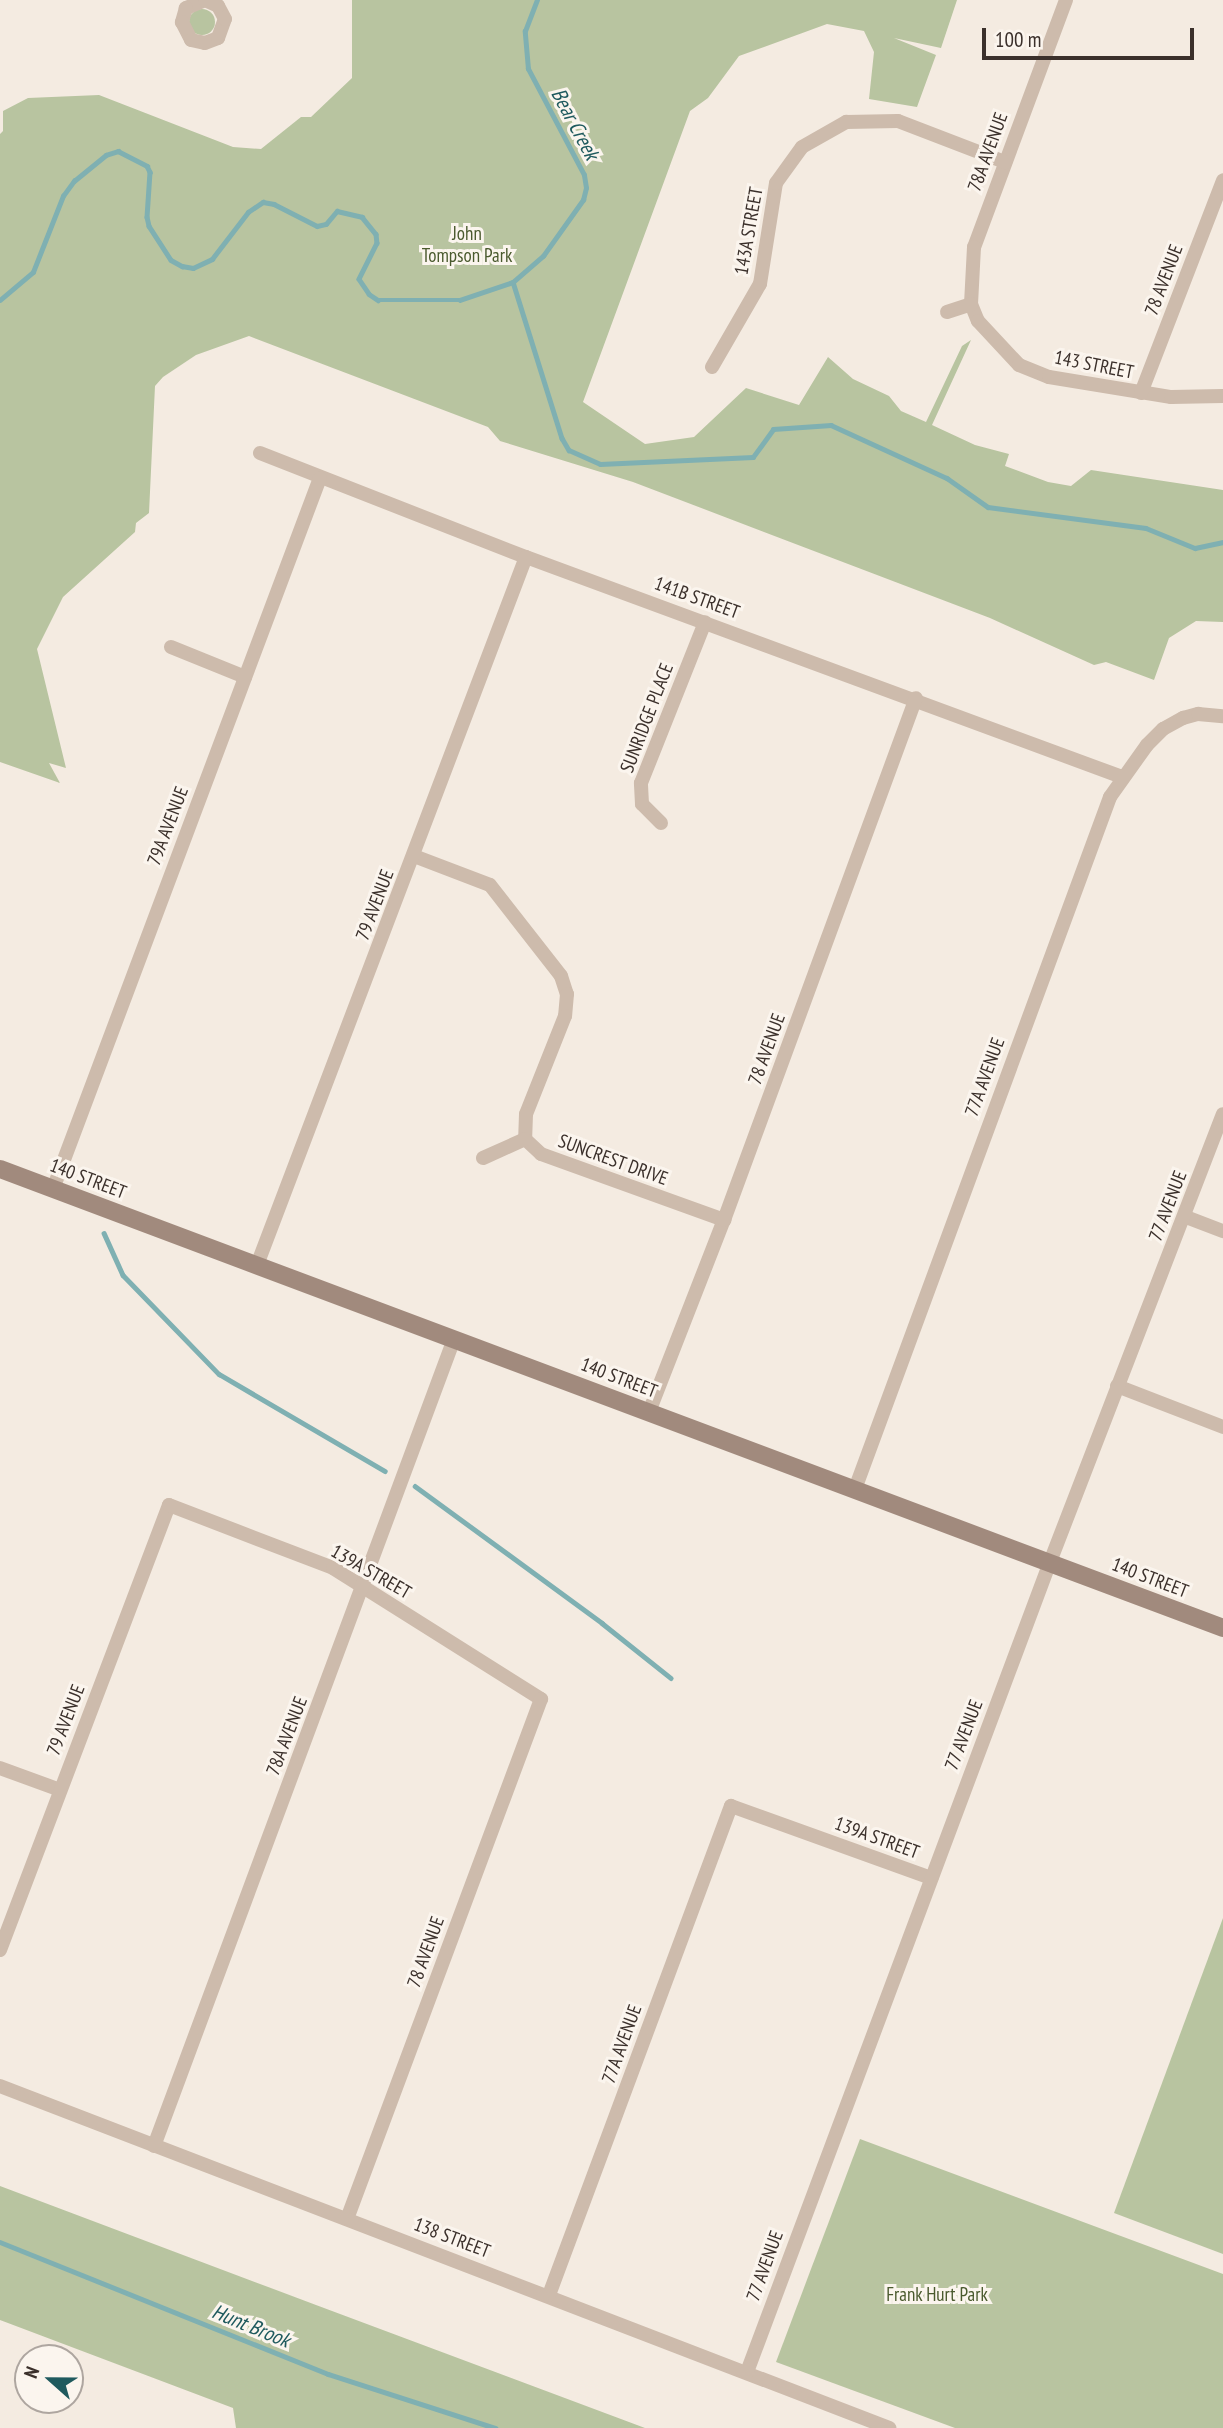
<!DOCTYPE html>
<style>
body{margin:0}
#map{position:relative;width:1223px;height:2428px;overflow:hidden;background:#f4ebe1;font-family:"PT Sans Narrow",sans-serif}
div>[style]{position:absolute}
.green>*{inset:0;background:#b8c4a0}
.round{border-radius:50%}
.stream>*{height:4.5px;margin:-2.25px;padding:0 2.25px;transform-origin:2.25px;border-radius:2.25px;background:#7fb0b2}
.minor>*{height:14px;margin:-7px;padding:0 7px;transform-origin:7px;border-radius:7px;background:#cdbbac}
.secondary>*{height:18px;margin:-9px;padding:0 9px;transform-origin:9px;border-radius:9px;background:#a18a7d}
span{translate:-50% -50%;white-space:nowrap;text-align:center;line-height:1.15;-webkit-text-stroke:6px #fbf5ee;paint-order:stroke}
.street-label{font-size:19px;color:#3b302b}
.park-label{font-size:19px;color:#4a5a2e}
.water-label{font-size:21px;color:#1f5a5e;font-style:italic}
.north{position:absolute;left:14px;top:2344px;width:70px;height:70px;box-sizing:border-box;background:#fbf5ee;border:2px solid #aea6a0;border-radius:50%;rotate:291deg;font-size:19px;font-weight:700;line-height:28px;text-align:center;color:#3b302b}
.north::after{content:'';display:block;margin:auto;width:24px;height:32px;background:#1f5a5e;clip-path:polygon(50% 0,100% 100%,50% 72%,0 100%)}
.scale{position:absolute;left:982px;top:28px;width:212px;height:32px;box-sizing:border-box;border:4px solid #3b302b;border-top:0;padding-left:9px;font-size:21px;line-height:24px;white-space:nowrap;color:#3b302b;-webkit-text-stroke:5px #fbf5ee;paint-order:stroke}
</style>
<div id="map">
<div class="green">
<div style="clip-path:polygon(352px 0,957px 0,941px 48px,894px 38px,936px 55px,917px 107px,869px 99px,874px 52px,864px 31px,827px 24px,739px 56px,708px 98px,690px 111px,583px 402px,645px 444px,694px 437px,746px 388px,799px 405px,828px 357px,853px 379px,889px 396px,901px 411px,926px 422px,962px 346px,971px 340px,932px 425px,975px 445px,1009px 454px,1005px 466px,1048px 482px,1071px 486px,1091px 470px,1223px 490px,1223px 622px,1196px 621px,1169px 638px,1154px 680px,1106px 662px,1094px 665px,990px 618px,633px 482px,500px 441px,488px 427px,249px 336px,196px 355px,163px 377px,155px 386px,149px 513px,136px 523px,135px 532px,63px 597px,37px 649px,66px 768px,49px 763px,60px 783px,0 762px,0 134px,3px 131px,3px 111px,28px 98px,99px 95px,233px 147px,261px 149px,301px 117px,311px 117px,352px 78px)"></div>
<div class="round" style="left:189px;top:9px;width:26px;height:26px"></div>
<div style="clip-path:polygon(1223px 1918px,1223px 2254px,1114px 2213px)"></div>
<div style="clip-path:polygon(860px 2139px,1223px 2274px,1223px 2428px,955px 2428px,776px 2362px)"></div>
<div style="clip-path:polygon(0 2186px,316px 2305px,645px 2428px,236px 2428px,233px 2408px,0 2320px)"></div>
</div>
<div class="stream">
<div style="left:513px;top:282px;width:164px;rotate:72.6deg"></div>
<div style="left:562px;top:438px;width:14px;rotate:60deg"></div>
<div style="left:569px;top:450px;width:34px;rotate:24deg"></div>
<div style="left:600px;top:464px;width:153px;rotate:-2.6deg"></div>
<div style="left:753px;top:457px;width:34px;rotate:-54deg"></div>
<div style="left:773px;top:429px;width:58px;rotate:-3.9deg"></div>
<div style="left:831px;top:425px;width:128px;rotate:24.6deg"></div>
<div style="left:947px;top:478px;width:50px;rotate:35.3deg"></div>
<div style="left:988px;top:507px;width:159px;rotate:7.6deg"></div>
<div style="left:1146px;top:528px;width:53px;rotate:22.2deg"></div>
<div style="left:1195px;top:548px;width:29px;rotate:-12deg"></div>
<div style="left:0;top:300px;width:43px;rotate:-40.3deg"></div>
<div style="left:33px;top:272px;width:82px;rotate:-68.5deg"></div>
<div style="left:63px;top:196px;width:19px;rotate:-54deg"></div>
<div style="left:74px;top:181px;width:41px;rotate:-39.1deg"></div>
<div style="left:106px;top:155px;width:13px;rotate:-18deg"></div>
<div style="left:118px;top:151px;width:33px;rotate:27deg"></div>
<div style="left:147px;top:166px;width:7px;rotate:63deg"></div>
<div style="left:150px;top:172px;width:45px;rotate:93.8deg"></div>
<div style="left:147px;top:217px;width:9px;rotate:77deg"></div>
<div style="left:149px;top:226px;width:40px;rotate:57.1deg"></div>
<div style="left:171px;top:260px;width:13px;rotate:29deg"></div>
<div style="left:182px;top:266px;width:11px;rotate:10deg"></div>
<div style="left:193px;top:268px;width:21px;rotate:-25deg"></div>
<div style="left:212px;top:259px;width:59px;rotate:-52.5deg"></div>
<div style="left:248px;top:212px;width:18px;rotate:-34deg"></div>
<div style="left:263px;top:202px;width:11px;rotate:10deg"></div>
<div style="left:274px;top:204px;width:48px;rotate:27.1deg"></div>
<div style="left:317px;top:226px;width:9px;rotate:-13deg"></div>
<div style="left:326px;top:224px;width:17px;rotate:-50deg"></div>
<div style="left:337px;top:211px;width:26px;rotate:13deg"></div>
<div style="left:362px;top:217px;width:22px;rotate:51deg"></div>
<div style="left:376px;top:234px;width:9px;rotate:84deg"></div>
<div style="left:377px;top:243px;width:40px;rotate:116.6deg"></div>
<div style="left:359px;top:279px;width:18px;rotate:56deg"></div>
<div style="left:369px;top:294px;width:11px;rotate:34deg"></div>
<div style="left:378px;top:300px;width:82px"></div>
<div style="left:460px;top:300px;width:56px;rotate:-18.8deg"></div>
<div style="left:513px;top:282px;width:40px;rotate:-41deg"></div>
<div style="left:543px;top:256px;width:69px;rotate:-54.5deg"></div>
<div style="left:583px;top:200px;width:12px;rotate:-76deg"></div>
<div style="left:586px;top:188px;width:13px;rotate:-99deg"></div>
<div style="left:584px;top:175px;width:120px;rotate:-117.8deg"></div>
<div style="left:528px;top:69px;width:38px;rotate:-95deg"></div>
<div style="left:525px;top:31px;width:33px;rotate:-69deg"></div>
<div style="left:104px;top:1233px;width:46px;rotate:65.7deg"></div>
<div style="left:123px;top:1275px;width:138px;rotate:45.9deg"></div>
<div style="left:219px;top:1374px;width:192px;rotate:30.3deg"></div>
<div style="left:415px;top:1486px;width:232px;rotate:36.2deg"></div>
<div style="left:602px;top:1623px;width:88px;rotate:38.6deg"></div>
<div style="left:0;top:2242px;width:354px;rotate:21.9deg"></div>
<div style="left:328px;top:2374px;width:176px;rotate:17.9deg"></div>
</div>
<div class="minor">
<div style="left:205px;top:0;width:21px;rotate:157deg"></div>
<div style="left:186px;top:8px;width:15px;rotate:106deg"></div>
<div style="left:182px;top:22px;width:20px;rotate:63deg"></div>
<div style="left:191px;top:40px;width:14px;rotate:12deg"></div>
<div style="left:205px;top:43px;width:14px;rotate:-21deg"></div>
<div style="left:218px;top:38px;width:20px;rotate:-70deg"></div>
<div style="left:225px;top:19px;width:15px;rotate:-118deg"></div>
<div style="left:218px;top:6px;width:14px;rotate:-155deg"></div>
<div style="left:1066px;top:0;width:264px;rotate:110.4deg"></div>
<div style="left:974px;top:247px;width:57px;rotate:93deg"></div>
<div style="left:971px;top:304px;width:18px;rotate:68deg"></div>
<div style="left:978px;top:321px;width:60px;rotate:47deg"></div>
<div style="left:1019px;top:365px;width:32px;rotate:22deg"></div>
<div style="left:1049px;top:377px;width:124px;rotate:9.3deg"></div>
<div style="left:1171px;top:397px;width:52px;rotate:-1.1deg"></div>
<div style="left:947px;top:312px;width:25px;rotate:-18deg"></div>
<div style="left:712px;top:367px;width:96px;rotate:-60deg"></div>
<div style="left:760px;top:284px;width:102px;rotate:-81deg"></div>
<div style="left:776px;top:183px;width:44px;rotate:-54.2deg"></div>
<div style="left:802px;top:147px;width:51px;rotate:-29.6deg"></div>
<div style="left:846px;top:122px;width:52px;rotate:-1.1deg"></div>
<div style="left:898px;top:121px;width:115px;rotate:21deg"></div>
<div style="left:1141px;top:393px;width:228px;rotate:-68.9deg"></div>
<div style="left:260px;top:453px;width:286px;rotate:21.4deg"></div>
<div style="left:526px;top:557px;width:635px;rotate:20.26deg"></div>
<div style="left:171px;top:647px;width:80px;rotate:22.1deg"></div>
<div style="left:661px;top:823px;width:27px;rotate:-135deg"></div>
<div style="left:642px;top:804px;width:21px;rotate:-93deg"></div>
<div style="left:641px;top:783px;width:173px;rotate:-68.3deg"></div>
<div style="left:414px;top:856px;width:81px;rotate:20.9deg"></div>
<div style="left:490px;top:885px;width:115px;rotate:52deg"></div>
<div style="left:561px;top:976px;width:19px;rotate:72deg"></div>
<div style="left:567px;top:994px;width:22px;rotate:95deg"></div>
<div style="left:565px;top:1016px;width:105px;rotate:111.7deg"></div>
<div style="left:526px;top:1114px;width:25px;rotate:92deg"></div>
<div style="left:525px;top:1139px;width:22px;rotate:43deg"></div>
<div style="left:541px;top:1154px;width:195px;rotate:19.8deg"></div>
<div style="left:483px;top:1158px;width:46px;rotate:-24.3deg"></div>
<div style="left:53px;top:1189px;width:759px;rotate:-69.42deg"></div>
<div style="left:1186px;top:1217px;width:40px;rotate:21deg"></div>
<div style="left:257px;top:1265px;width:757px;rotate:-69.2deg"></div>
<div style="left:1117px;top:1386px;width:114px;rotate:21.1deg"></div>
<div style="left:649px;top:1412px;width:206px;rotate:-68.7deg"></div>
<div style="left:724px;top:1220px;width:556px;rotate:-69.81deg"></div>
<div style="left:855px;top:1489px;width:737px;rotate:-69.77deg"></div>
<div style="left:1110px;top:797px;width:64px;rotate:-54.6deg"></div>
<div style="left:1147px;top:745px;width:23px;rotate:-45deg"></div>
<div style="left:1163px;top:729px;width:23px;rotate:-29deg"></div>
<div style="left:1183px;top:718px;width:16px;rotate:-15deg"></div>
<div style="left:1198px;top:714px;width:25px;rotate:5deg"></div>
<div style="left:0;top:1768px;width:64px;rotate:20.1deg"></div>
<div style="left:0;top:1950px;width:476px;rotate:-69.2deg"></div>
<div style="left:169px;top:1505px;width:176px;rotate:21deg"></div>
<div style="left:333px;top:1568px;width:246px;rotate:32.2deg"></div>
<div style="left:541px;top:1699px;width:555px;rotate:110.46deg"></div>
<div style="left:0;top:2086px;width:953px;rotate:21.04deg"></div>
<div style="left:154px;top:2146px;width:861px;rotate:-69.61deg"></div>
<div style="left:549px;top:2295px;width:522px;rotate:-69.59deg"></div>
<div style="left:731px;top:1806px;width:213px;rotate:19.8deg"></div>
<div style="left:747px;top:2372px;width:865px;rotate:-69.49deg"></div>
<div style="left:1050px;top:1562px;width:480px;rotate:-68.9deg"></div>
</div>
<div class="secondary">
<div style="left:0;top:1169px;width:1306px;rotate:20.57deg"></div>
</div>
<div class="street-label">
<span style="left:988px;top:152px;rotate:-70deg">78A AVENUE</span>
<span style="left:749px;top:231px;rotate:-80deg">143A STREET</span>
<span style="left:1164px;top:280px;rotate:-69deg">78 AVENUE</span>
<span style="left:1094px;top:365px;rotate:11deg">143 STREET</span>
<span style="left:697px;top:598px;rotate:20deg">141B STREET</span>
<span style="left:647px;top:718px;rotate:-69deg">SUNRIDGE PLACE</span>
<span style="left:168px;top:826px;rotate:-69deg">79A AVENUE</span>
<span style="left:375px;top:905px;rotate:-69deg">79 AVENUE</span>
<span style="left:767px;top:1049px;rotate:-70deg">78 AVENUE</span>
<span style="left:985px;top:1077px;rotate:-70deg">77A AVENUE</span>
<span style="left:613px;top:1160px;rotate:20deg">SUNCREST DRIVE</span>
<span style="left:88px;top:1179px;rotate:21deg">140 STREET</span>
<span style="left:1168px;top:1206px;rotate:-69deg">77 AVENUE</span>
<span style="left:619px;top:1378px;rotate:21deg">140 STREET</span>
<span style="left:371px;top:1572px;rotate:30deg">139A STREET</span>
<span style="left:1150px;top:1578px;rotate:21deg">140 STREET</span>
<span style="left:66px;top:1720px;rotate:-69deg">79 AVENUE</span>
<span style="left:964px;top:1735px;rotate:-69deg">77 AVENUE</span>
<span style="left:287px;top:1736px;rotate:-69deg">78A AVENUE</span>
<span style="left:877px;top:1838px;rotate:20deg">139A STREET</span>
<span style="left:426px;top:1952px;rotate:-70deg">78 AVENUE</span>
<span style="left:622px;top:2044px;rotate:-70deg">77A AVENUE</span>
<span style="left:452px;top:2238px;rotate:21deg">138 STREET</span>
<span style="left:765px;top:2266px;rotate:-70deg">77 AVENUE</span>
</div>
<div class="park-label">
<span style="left:467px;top:245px">John<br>Tompson Park</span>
<span style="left:937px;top:2295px">Frank Hurt Park</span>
</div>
<div class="water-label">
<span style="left:575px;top:124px;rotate:62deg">Bear Creek</span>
<span style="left:251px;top:2326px;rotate:22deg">Hunt Brook</span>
</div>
<div class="north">N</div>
<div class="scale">100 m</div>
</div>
